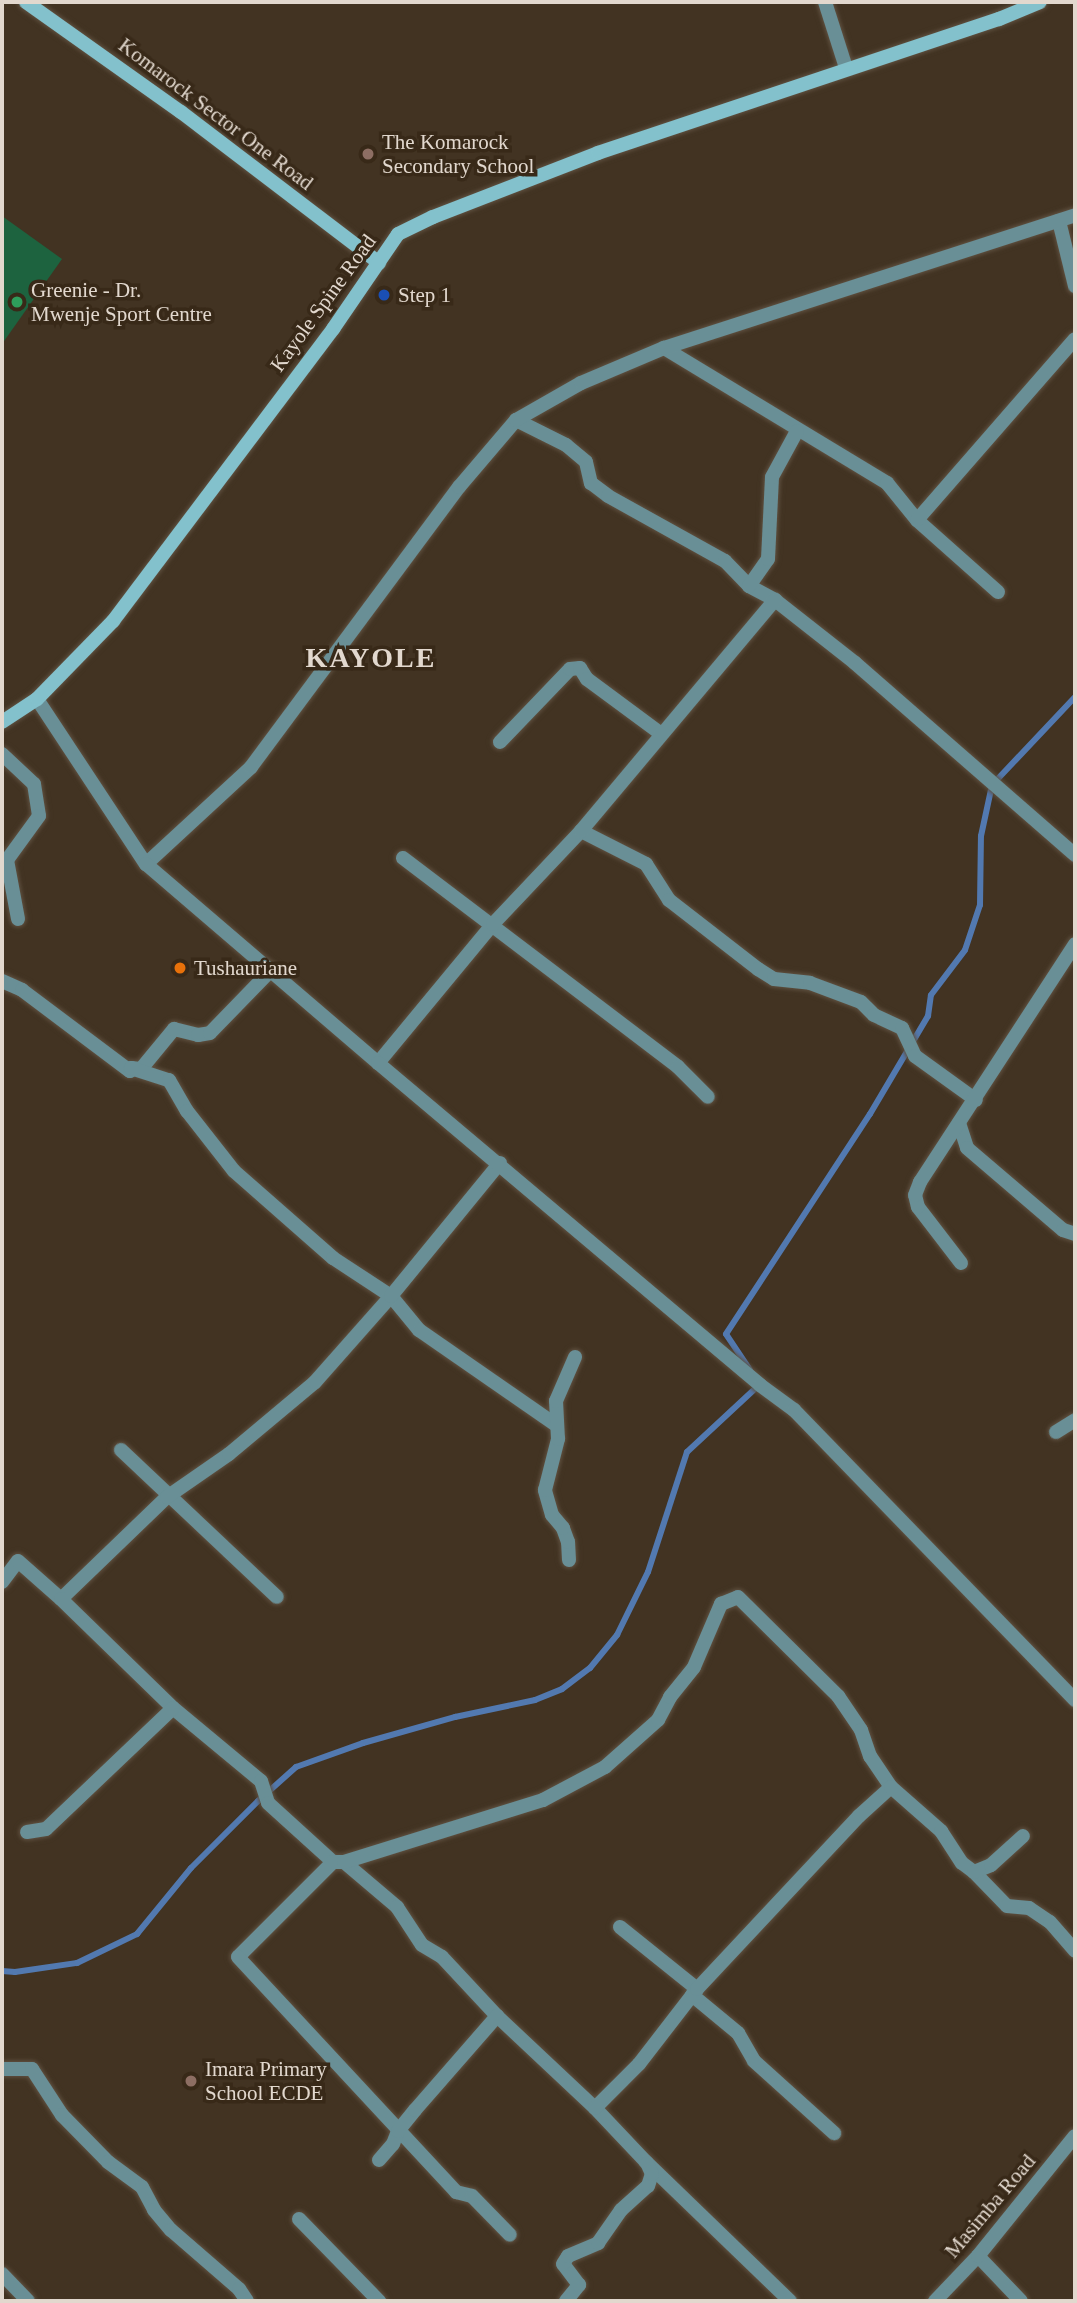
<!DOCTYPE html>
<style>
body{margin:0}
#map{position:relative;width:1077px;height:2303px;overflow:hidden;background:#423322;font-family:"Times New Roman",serif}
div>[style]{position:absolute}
.green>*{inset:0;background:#1d633f}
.stream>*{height:6px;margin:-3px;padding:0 3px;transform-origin:3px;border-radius:3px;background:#5279b0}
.roads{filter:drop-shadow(0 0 2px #5f5141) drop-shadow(0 0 2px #5f5141)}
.minor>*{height:14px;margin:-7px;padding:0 7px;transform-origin:7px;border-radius:7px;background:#698f96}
.tertiary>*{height:14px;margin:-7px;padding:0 7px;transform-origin:7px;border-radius:7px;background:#698f96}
.secondary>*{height:14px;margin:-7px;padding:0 7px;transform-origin:7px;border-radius:7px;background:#83c1cc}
.dots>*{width:19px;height:19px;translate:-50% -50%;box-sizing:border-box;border:4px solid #382918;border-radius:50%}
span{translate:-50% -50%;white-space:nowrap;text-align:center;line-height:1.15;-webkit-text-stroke:7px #382918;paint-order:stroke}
.street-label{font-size:21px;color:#e2d8ce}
.poi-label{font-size:21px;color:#e2d8ce}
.left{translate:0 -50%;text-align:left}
.district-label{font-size:28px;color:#e2d8ce;font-weight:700;letter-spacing:2px}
.frame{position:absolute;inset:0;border:4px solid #e2d8ce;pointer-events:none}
</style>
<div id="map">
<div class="green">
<div style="clip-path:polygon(2px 216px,62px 259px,2px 344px)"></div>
</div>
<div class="stream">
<div style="left:750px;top:1370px;width:43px;rotate:-123.7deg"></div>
<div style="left:726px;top:1334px;width:263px;rotate:-56.8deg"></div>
<div style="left:870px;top:1114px;width:114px;rotate:-59.4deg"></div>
<div style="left:928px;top:1016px;width:21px;rotate:-82deg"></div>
<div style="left:931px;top:995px;width:56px;rotate:-52.9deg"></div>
<div style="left:965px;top:950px;width:47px;rotate:-71.6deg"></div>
<div style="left:980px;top:905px;width:69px;rotate:-89.2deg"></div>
<div style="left:981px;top:836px;width:52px;rotate:-77.8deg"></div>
<div style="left:992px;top:785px;width:121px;rotate:-46.7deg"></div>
<div style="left:2px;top:1971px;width:13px;rotate:4deg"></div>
<div style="left:15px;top:1972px;width:63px;rotate:-8.3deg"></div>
<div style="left:77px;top:1963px;width:67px;rotate:-25.8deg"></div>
<div style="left:137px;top:1934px;width:85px;rotate:-50.7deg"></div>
<div style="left:191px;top:1868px;width:95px;rotate:-45deg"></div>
<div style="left:258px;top:1801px;width:51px;rotate:-41.8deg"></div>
<div style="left:296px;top:1767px;width:71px;rotate:-19.7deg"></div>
<div style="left:363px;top:1743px;width:96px;rotate:-15.8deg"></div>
<div style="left:455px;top:1717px;width:82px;rotate:-12deg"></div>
<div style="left:535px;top:1700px;width:29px;rotate:-22deg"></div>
<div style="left:562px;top:1689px;width:35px;rotate:-37deg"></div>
<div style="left:590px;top:1668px;width:43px;rotate:-50.7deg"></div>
<div style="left:617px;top:1635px;width:70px;rotate:-63.8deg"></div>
<div style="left:648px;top:1572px;width:126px;rotate:-72deg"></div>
<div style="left:687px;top:1452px;width:98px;rotate:-42.9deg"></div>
</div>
<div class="roads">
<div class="minor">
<div style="left:825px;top:2px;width:69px;rotate:72.3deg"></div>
<div style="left:1059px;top:221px;width:67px;rotate:76.2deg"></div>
<div style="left:664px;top:348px;width:261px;rotate:31.2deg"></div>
<div style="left:887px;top:483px;width:48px;rotate:51deg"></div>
<div style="left:516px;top:420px;width:56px;rotate:26.6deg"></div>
<div style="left:566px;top:445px;width:26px;rotate:40deg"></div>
<div style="left:586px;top:462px;width:22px;rotate:77deg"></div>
<div style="left:591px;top:483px;width:21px;rotate:37deg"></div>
<div style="left:608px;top:496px;width:134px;rotate:29.1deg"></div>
<div style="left:725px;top:561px;width:35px;rotate:46deg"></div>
<div style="left:749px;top:586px;width:30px;rotate:28deg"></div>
<div style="left:775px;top:600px;width:102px;rotate:38.2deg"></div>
<div style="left:855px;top:663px;width:292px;rotate:41.1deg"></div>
<div style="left:749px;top:586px;width:33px;rotate:-55deg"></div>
<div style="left:768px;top:559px;width:82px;rotate:-87.2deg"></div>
<div style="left:772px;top:477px;width:52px;rotate:-61.5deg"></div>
<div style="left:998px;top:592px;width:108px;rotate:-138.4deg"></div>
<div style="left:917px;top:520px;width:240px;rotate:-48.9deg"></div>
<div style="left:500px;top:742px;width:101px;rotate:-46.2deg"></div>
<div style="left:570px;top:669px;width:10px;rotate:-6deg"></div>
<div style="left:580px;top:668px;width:13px;rotate:58deg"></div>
<div style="left:587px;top:679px;width:91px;rotate:36.5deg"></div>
<div style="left:2px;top:754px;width:44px;rotate:43.2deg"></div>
<div style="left:34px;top:784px;width:32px;rotate:81deg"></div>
<div style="left:39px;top:816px;width:54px;rotate:126deg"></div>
<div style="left:7px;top:860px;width:60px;rotate:79.4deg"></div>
<div style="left:581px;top:831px;width:73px;rotate:26.9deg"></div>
<div style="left:646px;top:864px;width:43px;rotate:57.4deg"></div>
<div style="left:669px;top:900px;width:113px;rotate:37.8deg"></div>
<div style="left:758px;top:969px;width:19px;rotate:32deg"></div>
<div style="left:774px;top:979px;width:36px;rotate:6deg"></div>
<div style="left:810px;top:983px;width:54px;rotate:20.4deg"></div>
<div style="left:861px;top:1002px;width:18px;rotate:45deg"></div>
<div style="left:874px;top:1015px;width:31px;rotate:25deg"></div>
<div style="left:902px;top:1028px;width:31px;rotate:65deg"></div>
<div style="left:915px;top:1056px;width:75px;rotate:35.8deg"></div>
<div style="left:403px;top:858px;width:345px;rotate:37.2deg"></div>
<div style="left:678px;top:1067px;width:42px;rotate:45deg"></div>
<div style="left:146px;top:864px;width:143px;rotate:-42.7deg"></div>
<div style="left:251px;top:767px;width:349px;rotate:-53.4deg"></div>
<div style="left:459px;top:487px;width:88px;rotate:-49.6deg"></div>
<div style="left:516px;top:420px;width:75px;rotate:-29.6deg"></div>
<div style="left:581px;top:383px;width:90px;rotate:-22.9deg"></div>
<div style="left:664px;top:348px;width:432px;rotate:-17.9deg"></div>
<div style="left:2px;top:981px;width:22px;rotate:24deg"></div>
<div style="left:22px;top:990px;width:135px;rotate:36.9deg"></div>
<div style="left:130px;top:1071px;width:3px;rotate:-72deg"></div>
<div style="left:131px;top:1068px;width:10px;rotate:6deg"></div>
<div style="left:141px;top:1069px;width:52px;rotate:-50.5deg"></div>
<div style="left:174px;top:1029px;width:25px;rotate:14deg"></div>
<div style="left:198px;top:1035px;width:12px;rotate:-9deg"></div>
<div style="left:210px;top:1033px;width:88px;rotate:-45.9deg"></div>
<div style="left:378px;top:1063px;width:180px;rotate:-50.4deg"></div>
<div style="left:493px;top:924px;width:128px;rotate:-46.6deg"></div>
<div style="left:581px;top:831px;width:302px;rotate:-50deg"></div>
<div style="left:131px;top:1068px;width:40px;rotate:18deg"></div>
<div style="left:169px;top:1080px;width:36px;rotate:60deg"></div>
<div style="left:187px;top:1111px;width:76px;rotate:51.9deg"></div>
<div style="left:234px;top:1171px;width:132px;rotate:41.3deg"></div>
<div style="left:333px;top:1258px;width:69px;rotate:33.2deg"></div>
<div style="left:391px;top:1296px;width:44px;rotate:50.5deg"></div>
<div style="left:419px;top:1330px;width:165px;rotate:34.7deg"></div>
<div style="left:959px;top:1123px;width:26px;rotate:72deg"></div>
<div style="left:967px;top:1148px;width:126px;rotate:40.5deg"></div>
<div style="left:1063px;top:1230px;width:13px;rotate:18deg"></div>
<div style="left:961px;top:1263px;width:71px;rotate:-127.5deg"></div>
<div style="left:918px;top:1207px;width:12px;rotate:-104deg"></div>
<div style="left:915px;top:1195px;width:14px;rotate:-69deg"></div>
<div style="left:920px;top:1182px;width:284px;rotate:-56.9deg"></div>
<div style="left:1056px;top:1432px;width:22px;rotate:-32deg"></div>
<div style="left:121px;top:1450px;width:214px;rotate:43.3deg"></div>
<div style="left:569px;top:1560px;width:18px;rotate:-93deg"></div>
<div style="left:568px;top:1542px;width:15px;rotate:-110deg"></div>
<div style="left:563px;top:1528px;width:17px;rotate:-130deg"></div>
<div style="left:552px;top:1515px;width:26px;rotate:-106deg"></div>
<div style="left:545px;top:1490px;width:53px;rotate:-75.7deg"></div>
<div style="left:558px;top:1439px;width:38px;rotate:-93deg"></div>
<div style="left:556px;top:1401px;width:48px;rotate:-66.6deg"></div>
<div style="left:2px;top:1582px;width:26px;rotate:-53deg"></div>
<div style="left:18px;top:1561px;width:57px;rotate:41.5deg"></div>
<div style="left:61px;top:1599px;width:147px;rotate:-43.9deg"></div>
<div style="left:167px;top:1497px;width:75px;rotate:-34.7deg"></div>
<div style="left:229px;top:1454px;width:112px;rotate:-39.9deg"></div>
<div style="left:315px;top:1382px;width:115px;rotate:-48.5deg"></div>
<div style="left:391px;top:1296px;width:172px;rotate:-50.7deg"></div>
<div style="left:61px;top:1599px;width:156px;rotate:44.2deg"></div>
<div style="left:173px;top:1708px;width:114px;rotate:39.7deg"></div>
<div style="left:261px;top:1781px;width:23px;rotate:72deg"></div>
<div style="left:268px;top:1803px;width:88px;rotate:42.2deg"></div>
<div style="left:333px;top:1862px;width:11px"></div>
<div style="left:344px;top:1862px;width:70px;rotate:40.3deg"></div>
<div style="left:397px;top:1907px;width:45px;rotate:56.7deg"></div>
<div style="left:422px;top:1945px;width:23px;rotate:31deg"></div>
<div style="left:442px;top:1957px;width:81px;rotate:47deg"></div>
<div style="left:497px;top:2016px;width:134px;rotate:43.2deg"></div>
<div style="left:595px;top:2108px;width:74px;rotate:46.6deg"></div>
<div style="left:646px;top:2162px;width:200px;rotate:44deg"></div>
<div style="left:27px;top:1832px;width:19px;rotate:-9deg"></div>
<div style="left:46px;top:1829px;width:175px;rotate:-43.6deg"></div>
<div style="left:333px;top:1862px;width:134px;rotate:135deg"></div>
<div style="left:238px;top:1957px;width:321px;rotate:47.1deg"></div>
<div style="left:456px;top:2192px;width:16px;rotate:14deg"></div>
<div style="left:472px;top:2196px;width:54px;rotate:45.7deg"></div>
<div style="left:344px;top:1862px;width:208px;rotate:-17.3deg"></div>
<div style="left:543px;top:1800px;width:70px;rotate:-28deg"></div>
<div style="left:605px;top:1767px;width:71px;rotate:-41.6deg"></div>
<div style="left:658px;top:1720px;width:26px;rotate:-62deg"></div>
<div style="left:670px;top:1697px;width:38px;rotate:-51deg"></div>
<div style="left:694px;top:1667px;width:69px;rotate:-66.8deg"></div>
<div style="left:721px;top:1604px;width:18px;rotate:-22deg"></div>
<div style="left:738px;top:1597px;width:141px;rotate:44.7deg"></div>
<div style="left:838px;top:1696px;width:41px;rotate:55.9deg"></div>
<div style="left:861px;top:1730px;width:28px;rotate:71deg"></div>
<div style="left:870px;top:1756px;width:37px;rotate:56deg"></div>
<div style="left:974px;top:1872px;width:47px;rotate:45.9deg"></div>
<div style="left:1007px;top:1906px;width:22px;rotate:5deg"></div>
<div style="left:1029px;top:1908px;width:25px;rotate:34deg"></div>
<div style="left:1050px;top:1922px;width:38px;rotate:49deg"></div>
<div style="left:620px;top:1927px;width:99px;rotate:38.8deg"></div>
<div style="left:692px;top:1995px;width:60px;rotate:39.6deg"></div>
<div style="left:738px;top:2033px;width:32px;rotate:60deg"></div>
<div style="left:754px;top:2061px;width:108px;rotate:42deg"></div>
<div style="left:2px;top:2069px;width:30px"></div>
<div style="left:32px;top:2069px;width:55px;rotate:56.9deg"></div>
<div style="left:62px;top:2115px;width:66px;rotate:45.6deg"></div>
<div style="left:108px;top:2162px;width:42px;rotate:36.3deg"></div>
<div style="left:142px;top:2187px;width:26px;rotate:62deg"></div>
<div style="left:154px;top:2210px;width:26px;rotate:50deg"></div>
<div style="left:171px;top:2230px;width:90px;rotate:40.9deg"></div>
<div style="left:239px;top:2289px;width:14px;rotate:56deg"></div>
<div style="left:595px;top:2108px;width:62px;rotate:-45deg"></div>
<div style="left:639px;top:2064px;width:95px;rotate:-52.3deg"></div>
<div style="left:697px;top:1989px;width:237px;rotate:-46.9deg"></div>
<div style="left:859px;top:1816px;width:43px;rotate:-42.2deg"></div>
<div style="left:891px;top:1787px;width:67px;rotate:41.3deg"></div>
<div style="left:941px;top:1831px;width:38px;rotate:57deg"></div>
<div style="left:962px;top:1863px;width:15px;rotate:37deg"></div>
<div style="left:974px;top:1872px;width:18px;rotate:-22deg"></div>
<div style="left:991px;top:1865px;width:43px;rotate:-42.2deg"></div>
<div style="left:379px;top:2160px;width:21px;rotate:-49deg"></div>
<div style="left:393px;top:2144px;width:14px;rotate:-69deg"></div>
<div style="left:398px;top:2131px;width:27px;rotate:-51deg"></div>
<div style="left:415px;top:2110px;width:125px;rotate:-48.9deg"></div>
<div style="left:299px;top:2219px;width:115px;rotate:45.7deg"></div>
<div style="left:978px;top:2256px;width:62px;rotate:46.3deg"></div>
<div style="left:2px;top:2274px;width:37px;rotate:46deg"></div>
<div style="left:566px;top:2301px;width:21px;rotate:-51deg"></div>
<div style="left:579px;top:2285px;width:26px;rotate:-127deg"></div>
<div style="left:563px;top:2264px;width:9px;rotate:-58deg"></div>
<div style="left:568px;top:2256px;width:33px;rotate:-23deg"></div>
<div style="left:598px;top:2243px;width:40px;rotate:-55.1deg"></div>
<div style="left:621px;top:2210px;width:36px;rotate:-42deg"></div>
<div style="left:648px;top:2186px;width:13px;rotate:-72deg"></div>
<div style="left:652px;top:2174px;width:12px;rotate:-114deg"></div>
</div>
<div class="tertiary">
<div style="left:37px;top:699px;width:198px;rotate:56.6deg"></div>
<div style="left:146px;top:864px;width:306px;rotate:40.6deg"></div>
<div style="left:378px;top:1063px;width:500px;rotate:40.1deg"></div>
<div style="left:760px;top:1385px;width:42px;rotate:36.3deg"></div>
<div style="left:794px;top:1410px;width:404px;rotate:45.9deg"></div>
<div style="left:935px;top:2301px;width:62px;rotate:-46.3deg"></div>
<div style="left:978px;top:2256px;width:154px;rotate:-51.1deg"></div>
</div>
<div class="secondary">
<div style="left:26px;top:2px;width:190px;rotate:35.4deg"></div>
<div style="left:181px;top:112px;width:249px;rotate:37.3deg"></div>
<div style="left:2px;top:722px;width:42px;rotate:-33.3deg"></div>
<div style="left:37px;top:699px;width:109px;rotate:-45.7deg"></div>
<div style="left:113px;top:621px;width:366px;rotate:-53deg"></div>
<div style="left:333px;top:329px;width:115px;rotate:-55.6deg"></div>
<div style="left:398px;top:234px;width:39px;rotate:-26deg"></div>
<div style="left:433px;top:217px;width:177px;rotate:-21.2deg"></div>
<div style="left:598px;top:153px;width:423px;rotate:-18.5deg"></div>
<div style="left:999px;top:19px;width:44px;rotate:-22.5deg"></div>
</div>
</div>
<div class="dots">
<div style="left:368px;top:154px;background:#8d6e63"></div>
<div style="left:384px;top:295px;background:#1a4fb4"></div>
<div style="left:17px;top:302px;background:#2e9e5b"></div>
<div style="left:180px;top:968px;background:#e8710a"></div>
<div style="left:191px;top:2081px;background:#8d6e63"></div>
</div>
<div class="street-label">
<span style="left:216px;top:114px;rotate:37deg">Komarock Sector One Road</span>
<span style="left:323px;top:303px;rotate:-54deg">Kayole Spine Road</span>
<span style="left:990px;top:2206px;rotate:-50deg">Masimba Road</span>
</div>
<div class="poi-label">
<span class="left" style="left:382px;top:154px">The Komarock<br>Secondary School</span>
<span class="left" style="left:31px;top:302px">Greenie - Dr.<br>Mwenje Sport Centre</span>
<span class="left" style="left:398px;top:295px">Step 1</span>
<span class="left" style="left:194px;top:968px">Tushauriane</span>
<span class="left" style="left:205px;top:2081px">Imara Primary<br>School ECDE</span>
</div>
<div class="district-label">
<span style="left:371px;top:658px">KAYOLE</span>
</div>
<div class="frame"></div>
</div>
